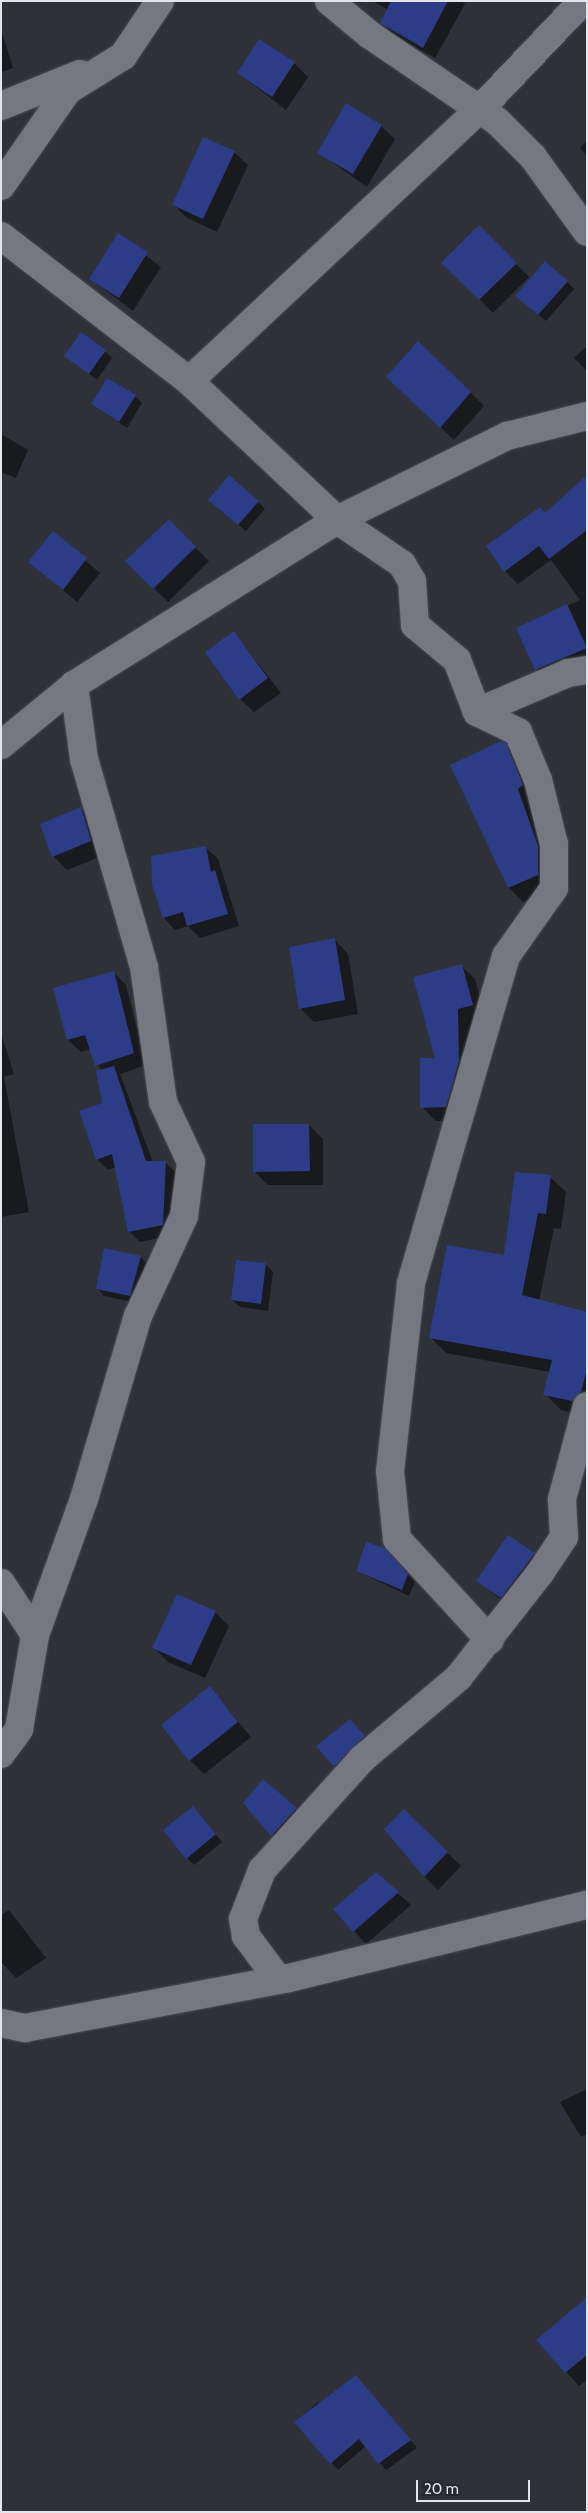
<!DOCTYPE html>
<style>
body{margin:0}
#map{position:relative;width:588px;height:2513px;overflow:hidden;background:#2e3138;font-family:Cabin,sans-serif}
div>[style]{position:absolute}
.shadow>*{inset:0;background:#0007}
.building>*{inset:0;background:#2c3c86}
.roads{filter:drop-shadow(0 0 1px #4c4e54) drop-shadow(0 0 1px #4c4e54)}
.minor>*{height:28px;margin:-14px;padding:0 14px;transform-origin:14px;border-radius:14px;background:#757880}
span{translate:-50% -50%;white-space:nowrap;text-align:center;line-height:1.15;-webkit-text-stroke:4px #24272e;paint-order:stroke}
.frame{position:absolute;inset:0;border:2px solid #e4e5ea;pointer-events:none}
.scale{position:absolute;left:416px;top:2480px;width:114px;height:22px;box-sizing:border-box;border:2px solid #e4e5ea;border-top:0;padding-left:6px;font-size:15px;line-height:18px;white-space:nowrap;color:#e4e5ea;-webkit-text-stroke:4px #24272e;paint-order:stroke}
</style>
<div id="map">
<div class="shadow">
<div style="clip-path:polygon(373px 1px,462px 1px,465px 4px,435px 58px,393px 34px,381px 22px,388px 10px)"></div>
<div style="clip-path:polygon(1px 29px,13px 68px,1px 72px)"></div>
<div style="clip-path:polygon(294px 63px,308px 77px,286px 110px,238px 73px)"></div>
<div style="clip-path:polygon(381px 126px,395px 139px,367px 187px,318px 152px)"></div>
<div style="clip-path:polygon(587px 141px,587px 156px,580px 148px)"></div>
<div style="clip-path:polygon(234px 152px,248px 165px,217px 232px,187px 218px,173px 204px)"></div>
<div style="clip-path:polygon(479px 227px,529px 277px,493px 313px,443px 263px)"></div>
<div style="clip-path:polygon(119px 235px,161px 267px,133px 311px,91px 279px)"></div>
<div style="clip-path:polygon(567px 282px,574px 289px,546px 321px,524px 303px)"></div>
<div style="clip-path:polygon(587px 346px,587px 371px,574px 358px)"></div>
<div style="clip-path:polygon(105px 351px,112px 358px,97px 380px,66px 356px)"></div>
<div style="clip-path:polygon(401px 390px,470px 392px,484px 406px,454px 440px)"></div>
<div style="clip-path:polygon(135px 396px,142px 403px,127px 428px,92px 404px)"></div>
<div style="clip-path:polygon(1px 434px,28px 450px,16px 478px,1px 472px)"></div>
<div style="clip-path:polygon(587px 477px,587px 666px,549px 682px,536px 669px,517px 629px,580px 600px,551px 560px,518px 584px,505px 571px,545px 514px)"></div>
<div style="clip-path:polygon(258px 502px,265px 509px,246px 531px,217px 507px)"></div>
<div style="clip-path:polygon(169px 521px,209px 561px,168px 602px,127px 561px)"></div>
<div style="clip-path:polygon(53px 533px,100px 573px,77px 602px,30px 562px)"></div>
<div style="clip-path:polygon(234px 632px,281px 693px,254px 712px,240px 699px)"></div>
<div style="clip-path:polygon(505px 744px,519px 759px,552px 889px,523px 902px,509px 888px,452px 766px)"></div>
<div style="clip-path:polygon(81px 808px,95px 822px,105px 855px,67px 870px,54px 857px,41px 825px)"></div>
<div style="clip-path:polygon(206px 848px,218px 859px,239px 926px,200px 938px,188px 926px,175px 930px,164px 918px)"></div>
<div style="clip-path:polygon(335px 940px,348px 954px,358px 1014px,314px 1022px,300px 1008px)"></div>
<div style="clip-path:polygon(461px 965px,475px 979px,486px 1019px,472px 1022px,473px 1076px,460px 1121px,436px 1121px,422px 1107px)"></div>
<div style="clip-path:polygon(114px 973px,126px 985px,146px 1065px,120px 1074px,153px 1162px,165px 1162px,176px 1173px,174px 1235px,140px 1242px,129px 1231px,116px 1167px,108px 1170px,97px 1159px,104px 1104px,101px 1071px,91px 1049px,81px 1052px,68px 1040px,55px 989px)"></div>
<div style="clip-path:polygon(1px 1033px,14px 1074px,4px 1077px,29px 1212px,1px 1217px)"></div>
<div style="clip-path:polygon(309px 1125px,323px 1139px,323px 1185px,268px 1185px,254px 1171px)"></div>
<div style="clip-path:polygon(550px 1177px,566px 1192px,561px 1229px,554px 1228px,539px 1301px,587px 1313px,587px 1416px,561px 1410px,545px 1394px,550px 1372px,446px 1353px,430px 1337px,506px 1257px)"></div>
<div style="clip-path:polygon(105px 1250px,141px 1257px,148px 1265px,137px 1303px,104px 1296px,97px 1288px)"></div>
<div style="clip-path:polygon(265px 1264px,273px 1272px,268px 1311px,240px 1307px,232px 1300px)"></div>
<div style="clip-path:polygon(534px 1554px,548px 1567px,515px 1611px,478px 1581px)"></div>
<div style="clip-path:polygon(392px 1557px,415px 1582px,409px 1596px,357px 1571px)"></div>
<div style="clip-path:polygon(215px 1612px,229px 1626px,205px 1678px,168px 1662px,154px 1648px)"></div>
<div style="clip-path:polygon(210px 1688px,251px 1737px,204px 1774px,190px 1760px)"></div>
<div style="clip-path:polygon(357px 1727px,371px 1744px,341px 1773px,334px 1766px)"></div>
<div style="clip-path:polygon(245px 1803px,296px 1809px,310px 1822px,286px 1849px)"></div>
<div style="clip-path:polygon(404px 1810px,461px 1866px,438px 1890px,424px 1876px)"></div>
<div style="clip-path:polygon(200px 1815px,222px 1842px,194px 1865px,187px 1858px)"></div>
<div style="clip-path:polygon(376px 1874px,411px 1905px,366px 1944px,354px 1931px)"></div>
<div style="clip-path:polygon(9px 1910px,46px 1958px,16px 1978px,1px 1962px,1px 1915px)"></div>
<div style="clip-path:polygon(587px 2089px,587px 2134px,581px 2137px,560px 2102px)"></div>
<div style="clip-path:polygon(587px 2339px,587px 2380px,579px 2386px,538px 2340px)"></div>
<div style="clip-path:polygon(363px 2383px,417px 2448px,386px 2470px,366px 2446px,338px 2470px,296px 2422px,318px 2402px,320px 2405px)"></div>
</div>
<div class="building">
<div style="clip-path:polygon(391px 1px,448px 1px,423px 48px,380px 23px)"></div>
<div style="clip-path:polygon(259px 39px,295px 62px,272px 97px,237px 73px)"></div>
<div style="clip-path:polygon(346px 103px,382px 125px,353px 174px,317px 153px)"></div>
<div style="clip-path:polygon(203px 137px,235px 151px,203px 219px,172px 205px)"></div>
<div style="clip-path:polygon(479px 225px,517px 263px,479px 300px,441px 263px)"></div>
<div style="clip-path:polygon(118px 233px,148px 252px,119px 298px,89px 279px)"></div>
<div style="clip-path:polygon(545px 261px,568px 281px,538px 315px,515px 296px)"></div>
<div style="clip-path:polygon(81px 332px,106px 350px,89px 374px,64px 356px)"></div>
<div style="clip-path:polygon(418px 341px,471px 392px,440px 428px,386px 377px)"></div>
<div style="clip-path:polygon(107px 378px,136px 395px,119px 422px,91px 404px)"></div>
<div style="clip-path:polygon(229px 475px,259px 501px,238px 525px,208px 500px)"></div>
<div style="clip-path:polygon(587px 475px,587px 530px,549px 559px,539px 546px,504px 572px,486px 546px,540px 507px,545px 513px)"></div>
<div style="clip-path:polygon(169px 519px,196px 547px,153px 589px,125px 561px)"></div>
<div style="clip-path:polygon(53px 531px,87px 558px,63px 590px,28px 562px)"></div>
<div style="clip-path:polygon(567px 604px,587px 648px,535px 670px,516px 628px)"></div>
<div style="clip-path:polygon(234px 631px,268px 678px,239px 700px,205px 652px)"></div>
<div style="clip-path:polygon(501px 741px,506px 743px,523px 785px,518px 789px,538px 846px,538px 875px,508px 888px,450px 765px)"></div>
<div style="clip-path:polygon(81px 807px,91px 841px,52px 857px,40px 824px)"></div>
<div style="clip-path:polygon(206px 846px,211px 872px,215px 870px,228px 914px,187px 926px,183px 912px,163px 918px,152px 885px,151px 856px)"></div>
<div style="clip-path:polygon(335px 938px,345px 1000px,299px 1009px,289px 947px)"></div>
<div style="clip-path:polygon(462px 964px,473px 1005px,458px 1009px,459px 1061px,446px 1107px,420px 1108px,420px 1058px,435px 1058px,413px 977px)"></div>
<div style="clip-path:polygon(114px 971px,134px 1053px,95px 1066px,85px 1035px,67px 1040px,53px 988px)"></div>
<div style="clip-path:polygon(114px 1066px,146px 1161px,166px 1161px,163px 1225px,128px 1232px,112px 1154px,96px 1160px,79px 1111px,102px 1103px,96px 1071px)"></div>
<div style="clip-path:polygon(253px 1124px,309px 1124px,310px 1171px,253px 1172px)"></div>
<div style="clip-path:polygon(515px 1172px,551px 1175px,546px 1214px,538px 1213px,522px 1295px,587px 1312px,587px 1369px,581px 1392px,572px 1401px,543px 1395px,552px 1360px,429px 1338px,447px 1245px,504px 1255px)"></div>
<div style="clip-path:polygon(104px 1248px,141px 1256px,130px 1296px,96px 1289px)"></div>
<div style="clip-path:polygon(236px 1260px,266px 1263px,261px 1304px,231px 1300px)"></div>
<div style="clip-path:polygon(508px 1535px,535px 1553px,501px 1598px,476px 1581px)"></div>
<div style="clip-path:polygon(366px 1542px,385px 1548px,408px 1574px,402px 1590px,356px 1571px)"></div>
<div style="clip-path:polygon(177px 1594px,216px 1611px,191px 1665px,152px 1648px)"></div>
<div style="clip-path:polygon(210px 1686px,238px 1722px,189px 1761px,161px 1725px)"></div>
<div style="clip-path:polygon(350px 1719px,365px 1736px,334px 1767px,316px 1746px)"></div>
<div style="clip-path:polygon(263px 1779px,297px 1808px,271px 1836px,243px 1803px)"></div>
<div style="clip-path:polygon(193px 1806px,216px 1834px,186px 1859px,163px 1830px)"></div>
<div style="clip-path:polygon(404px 1809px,448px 1852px,424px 1877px,384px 1829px)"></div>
<div style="clip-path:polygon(376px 1872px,399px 1892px,353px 1932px,333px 1909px)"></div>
<div style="clip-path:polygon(587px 2297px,587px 2355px,565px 2373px,536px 2340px)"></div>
<div style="clip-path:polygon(356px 2375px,411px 2440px,378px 2464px,359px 2439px,330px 2464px,294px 2422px)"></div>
</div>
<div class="roads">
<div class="minor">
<div style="left:329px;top:1px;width:53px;rotate:39.7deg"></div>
<div style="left:370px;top:35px;width:155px;rotate:34.2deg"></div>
<div style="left:498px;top:122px;width:49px;rotate:45deg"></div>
<div style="left:533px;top:157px;width:92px;rotate:54.2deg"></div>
<div style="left:1px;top:106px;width:85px;rotate:-22.1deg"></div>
<div style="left:1px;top:186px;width:117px;rotate:-55.1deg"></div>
<div style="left:68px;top:90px;width:65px;rotate:-31.7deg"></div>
<div style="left:123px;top:56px;width:66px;rotate:-56.1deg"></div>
<div style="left:1px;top:236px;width:237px;rotate:37.6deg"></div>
<div style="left:189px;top:381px;width:203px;rotate:43.2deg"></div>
<div style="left:337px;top:520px;width:78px;rotate:34.1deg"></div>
<div style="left:402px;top:564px;width:20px;rotate:60deg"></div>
<div style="left:412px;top:581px;width:44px;rotate:86.1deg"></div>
<div style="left:415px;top:625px;width:55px;rotate:39.8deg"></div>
<div style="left:457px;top:660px;width:56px;rotate:69deg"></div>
<div style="left:477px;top:712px;width:46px;rotate:26deg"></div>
<div style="left:518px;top:732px;width:52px;rotate:67.4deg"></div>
<div style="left:538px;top:780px;width:66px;rotate:76deg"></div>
<div style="left:554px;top:844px;width:44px;rotate:90deg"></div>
<div style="left:554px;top:888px;width:83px;rotate:125.2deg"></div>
<div style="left:506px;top:956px;width:341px;rotate:106.2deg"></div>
<div style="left:411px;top:1284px;width:188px;rotate:96.4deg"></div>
<div style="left:390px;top:1471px;width:68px;rotate:84.1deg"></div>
<div style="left:397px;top:1539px;width:137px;rotate:47.4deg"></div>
<div style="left:189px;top:381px;width:398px;rotate:-43.1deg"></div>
<div style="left:480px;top:109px;width:149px;rotate:-46.4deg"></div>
<div style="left:477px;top:712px;width:99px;rotate:-23.2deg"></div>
<div style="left:568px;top:673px;width:19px;rotate:-9deg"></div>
<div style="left:1px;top:745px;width:94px;rotate:-39.4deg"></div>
<div style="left:74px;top:685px;width:310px;rotate:-32.1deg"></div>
<div style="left:337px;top:520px;width:190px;rotate:-26.3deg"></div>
<div style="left:507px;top:436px;width:82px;rotate:-14deg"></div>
<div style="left:1px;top:1583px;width:62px;rotate:56.8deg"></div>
<div style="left:1px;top:1754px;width:31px;rotate:-54deg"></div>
<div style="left:19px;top:1729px;width:95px;rotate:-80.3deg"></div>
<div style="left:35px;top:1635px;width:145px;rotate:-70.2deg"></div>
<div style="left:84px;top:1499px;width:191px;rotate:-73.6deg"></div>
<div style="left:138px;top:1316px;width:110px;rotate:-65.3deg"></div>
<div style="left:184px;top:1216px;width:54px;rotate:-82.6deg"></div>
<div style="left:191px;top:1162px;width:66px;rotate:-115deg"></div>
<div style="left:163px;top:1102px;width:136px;rotate:-98deg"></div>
<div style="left:144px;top:967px;width:216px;rotate:-106.1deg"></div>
<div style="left:84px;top:759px;width:75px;rotate:-97.7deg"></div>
<div style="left:278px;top:1979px;width:54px;rotate:-126.7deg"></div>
<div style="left:246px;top:1936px;width:17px;rotate:-100deg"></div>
<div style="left:243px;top:1919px;width:53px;rotate:-68.8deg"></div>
<div style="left:262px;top:1870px;width:149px;rotate:-48deg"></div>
<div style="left:362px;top:1759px;width:126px;rotate:-40.2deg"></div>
<div style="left:458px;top:1678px;width:133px;rotate:-52deg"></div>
<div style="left:540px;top:1573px;width:43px;rotate:-56.3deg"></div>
<div style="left:564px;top:1537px;width:38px;rotate:-93deg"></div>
<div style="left:562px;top:1499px;width:96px;rotate:-75deg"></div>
<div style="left:1px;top:2023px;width:25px;rotate:12deg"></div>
<div style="left:25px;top:2028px;width:269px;rotate:-10.7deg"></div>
<div style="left:289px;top:1978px;width:307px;rotate:-13.8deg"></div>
</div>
</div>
<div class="frame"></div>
<div class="scale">20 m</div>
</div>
